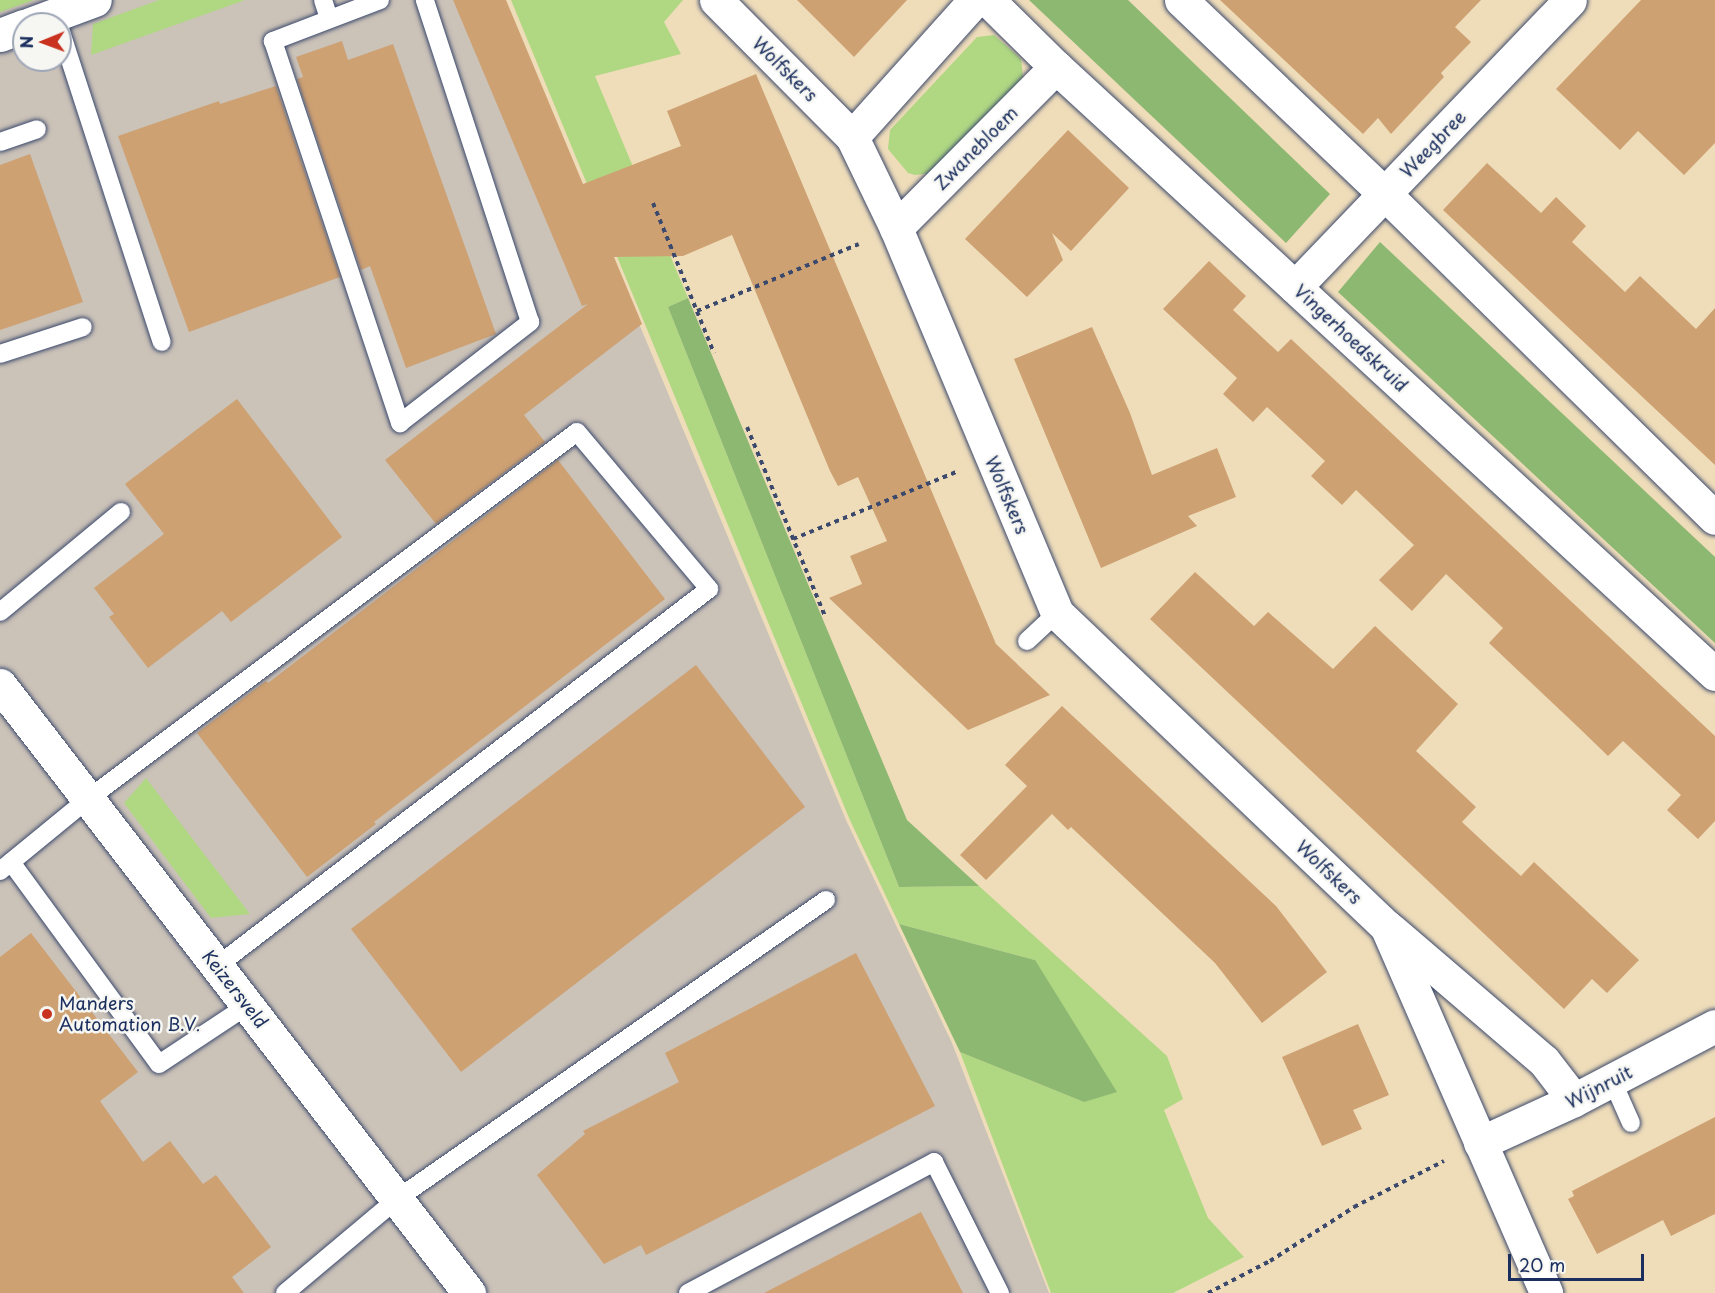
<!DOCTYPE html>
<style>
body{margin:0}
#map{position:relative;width:1715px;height:1293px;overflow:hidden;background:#efddba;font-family:"Playpen Sans",sans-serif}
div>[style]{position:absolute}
.industrial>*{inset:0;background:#cbc2b8}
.green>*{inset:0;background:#b0d883}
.forest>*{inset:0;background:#8cb871}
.building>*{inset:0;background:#cea173}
.path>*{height:4px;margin-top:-2px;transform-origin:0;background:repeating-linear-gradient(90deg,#3b496c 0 4.5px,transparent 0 9px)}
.roads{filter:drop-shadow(0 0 2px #3b496c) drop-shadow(0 0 2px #3b496c)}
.service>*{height:18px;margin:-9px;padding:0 9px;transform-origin:9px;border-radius:9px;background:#fff}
.minor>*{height:33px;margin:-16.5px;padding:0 16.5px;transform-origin:16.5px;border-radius:16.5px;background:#fff}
.dots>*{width:16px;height:16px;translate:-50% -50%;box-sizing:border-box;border:3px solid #f6f6f2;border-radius:50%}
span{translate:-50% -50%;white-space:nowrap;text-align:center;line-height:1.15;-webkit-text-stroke:5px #f6f6f2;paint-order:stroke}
.street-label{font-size:18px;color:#1b2f5e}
.poi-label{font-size:18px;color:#1b2f5e}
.left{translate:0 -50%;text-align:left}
.north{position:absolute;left:12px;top:12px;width:60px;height:60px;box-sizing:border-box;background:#f6f6f2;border:2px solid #9ea6b7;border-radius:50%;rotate:269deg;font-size:16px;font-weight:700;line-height:24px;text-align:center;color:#1b2f5e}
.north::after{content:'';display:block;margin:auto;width:21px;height:27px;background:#c8321e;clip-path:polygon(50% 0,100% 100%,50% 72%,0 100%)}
.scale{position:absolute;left:1508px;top:1254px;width:136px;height:27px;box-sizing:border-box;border:3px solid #1b2f5e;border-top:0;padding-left:8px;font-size:18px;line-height:21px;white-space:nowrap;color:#1b2f5e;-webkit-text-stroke:4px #f6f6f2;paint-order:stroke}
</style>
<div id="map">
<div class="industrial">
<div style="clip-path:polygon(evenodd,0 0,504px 0,846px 820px,952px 1043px,1049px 1293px,0 1293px,0 0,24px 24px,60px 24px,60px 60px,24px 60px,24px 24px)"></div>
</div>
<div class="green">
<div style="clip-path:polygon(0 0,34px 0,0 12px)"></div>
<div style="clip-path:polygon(159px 0,245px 0,91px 55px,93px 24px)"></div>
<div style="clip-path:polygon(511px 0,683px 0,664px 22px,681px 54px,595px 76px,688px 298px,668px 307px,899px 887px,979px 886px,1167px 1056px,1183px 1099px,1164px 1110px,1208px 1218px,1244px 1257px,1173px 1293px,1051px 1293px,960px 1052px,1084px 1102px,1035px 960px,899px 924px,849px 818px)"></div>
<div style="clip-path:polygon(994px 35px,1021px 59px,1023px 77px,1020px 82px,933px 173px,915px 175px,908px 173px,888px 149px,890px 130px,977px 37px)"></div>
<div style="clip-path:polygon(146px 778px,250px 914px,211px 918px,124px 803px)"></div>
</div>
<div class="forest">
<div style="clip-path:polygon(1029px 0,1128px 0,1330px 194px,1286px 243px)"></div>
<div style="clip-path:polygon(1380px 242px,1715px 557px,1715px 643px,1338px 292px)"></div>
<div style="clip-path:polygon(688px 298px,907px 820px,979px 886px,899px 887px,668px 307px)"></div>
<div style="clip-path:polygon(899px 924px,1035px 960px,1117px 1092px,1084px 1102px,960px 1052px)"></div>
</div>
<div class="building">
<div style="clip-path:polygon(453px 0,506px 0,583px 184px,681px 146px,667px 111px,756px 74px,996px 644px,1050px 695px,968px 730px,829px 598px,862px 584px,850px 556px,887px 541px,858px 477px,838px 486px,830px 471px,732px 235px,683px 256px,614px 257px,642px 324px,524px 415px,545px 442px,436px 524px,385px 460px,588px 304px,582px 306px)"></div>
<div style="clip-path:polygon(797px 0,907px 0,854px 57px)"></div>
<div style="clip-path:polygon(1220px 0,1481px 0,1455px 27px,1471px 42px,1441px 73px,1444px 77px,1391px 134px,1378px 118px,1363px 134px)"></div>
<div style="clip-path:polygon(1641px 0,1715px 0,1715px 143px,1684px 175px,1638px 131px,1620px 150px,1556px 89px)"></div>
<div style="clip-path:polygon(342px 41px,348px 60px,393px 44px,496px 334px,406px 368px,370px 266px,361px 270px,297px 79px,303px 77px,296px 57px)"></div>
<div style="clip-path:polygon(276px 86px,340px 277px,189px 332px,118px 136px,219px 101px,220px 104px)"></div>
<div style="clip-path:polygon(1068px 130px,1129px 188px,1071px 251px,1052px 233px,1063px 260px,1027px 297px,965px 239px)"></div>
<div style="clip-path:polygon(30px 154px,83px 302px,0 330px,0 165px)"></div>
<div style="clip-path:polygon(1487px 163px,1541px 213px,1556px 197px,1586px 226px,1572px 242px,1625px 292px,1640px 276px,1696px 329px,1715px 308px,1715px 465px,1443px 210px)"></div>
<div style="clip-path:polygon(1209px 261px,1246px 296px,1233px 310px,1278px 352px,1291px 339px,1715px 736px,1715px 759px,1706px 769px,1715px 759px,1715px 821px,1698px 839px,1667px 810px,1681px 795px,1623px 741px,1608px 756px,1578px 727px,1489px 643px,1503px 628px,1446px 574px,1412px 611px,1379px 580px,1414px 545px,1356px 490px,1342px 505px,1311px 476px,1325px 461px,1267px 407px,1253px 422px,1223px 394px,1237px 378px,1163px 309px)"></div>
<div style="clip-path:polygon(1092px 327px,1130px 413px,1152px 475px,1217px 448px,1236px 497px,1188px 516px,1197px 526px,1101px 568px,1014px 359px)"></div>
<div style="clip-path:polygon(237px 399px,342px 537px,231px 622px,222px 611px,148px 668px,109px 617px,114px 614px,94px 588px,164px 534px,125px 484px)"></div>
<div style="clip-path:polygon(558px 460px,665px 599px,374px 822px,376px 824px,307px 877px,197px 733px,266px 681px,268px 683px)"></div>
<div style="clip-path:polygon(1195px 572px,1254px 626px,1268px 612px,1333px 669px,1375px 626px,1458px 704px,1416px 751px,1476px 807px,1462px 822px,1491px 849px,1521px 876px,1534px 862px,1639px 960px,1607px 993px,1592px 979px,1564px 1009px,1150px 619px)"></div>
<div style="clip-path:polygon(696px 665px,805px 807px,461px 1072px,351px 929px)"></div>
<div style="clip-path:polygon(1062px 706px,1276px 906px,1327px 972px,1262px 1023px,1215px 963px,1071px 827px,1068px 830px,1052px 814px,986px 880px,960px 855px,1027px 786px,1005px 765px)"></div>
<div style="clip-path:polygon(31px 933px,138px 1072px,100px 1101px,143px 1162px,170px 1141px,203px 1184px,216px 1175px,271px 1247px,232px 1277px,244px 1293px,0 1293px,0 957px)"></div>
<div style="clip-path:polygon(856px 953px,935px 1106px,646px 1255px,641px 1245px,604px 1264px,537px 1175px,585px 1134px,583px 1131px,679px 1082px,665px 1053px)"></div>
<div style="clip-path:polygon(1358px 1024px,1389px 1095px,1353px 1110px,1362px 1129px,1322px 1146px,1282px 1057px)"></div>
<div style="clip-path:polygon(1715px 1117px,1715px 1214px,1671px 1236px,1663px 1220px,1597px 1254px,1568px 1199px,1574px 1196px,1572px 1191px)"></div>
<div style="clip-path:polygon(921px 1212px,963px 1293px,764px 1293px)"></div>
</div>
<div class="path">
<div style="left:653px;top:203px;width:162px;rotate:67.9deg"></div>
<div style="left:697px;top:311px;width:175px;rotate:-22.5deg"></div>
<div style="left:747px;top:427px;width:204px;rotate:67.6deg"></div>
<div style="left:793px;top:539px;width:176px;rotate:-22.3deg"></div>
<div style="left:1208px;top:1293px;width:70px;rotate:-27.3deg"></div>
<div style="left:1270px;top:1261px;width:100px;rotate:-32.7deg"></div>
<div style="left:1354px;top:1207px;width:101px;rotate:-27.1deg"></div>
</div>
<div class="roads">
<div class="service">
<div style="left:323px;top:0;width:20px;rotate:72deg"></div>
<div style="left:380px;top:0;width:115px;rotate:159deg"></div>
<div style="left:273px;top:41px;width:403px;rotate:71.6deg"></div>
<div style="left:400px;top:423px;width:165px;rotate:-37.8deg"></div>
<div style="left:530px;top:322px;width:339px;rotate:-108.1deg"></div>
<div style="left:60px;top:29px;width:329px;rotate:72deg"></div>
<div style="left:0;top:142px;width:39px;rotate:-19deg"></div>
<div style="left:0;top:354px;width:87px;rotate:-18deg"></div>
<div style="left:0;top:612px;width:157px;rotate:-39.6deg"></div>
<div style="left:1027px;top:641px;width:41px;rotate:-43deg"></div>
<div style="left:11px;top:862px;width:250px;rotate:53.8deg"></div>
<div style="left:159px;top:1064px;width:107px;rotate:-33.5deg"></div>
<div style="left:0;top:871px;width:114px;rotate:-39.3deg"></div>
<div style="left:88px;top:799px;width:611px;rotate:-36.89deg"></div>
<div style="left:577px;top:432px;width:205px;rotate:49.9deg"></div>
<div style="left:709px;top:589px;width:620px;rotate:142.54deg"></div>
<div style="left:1612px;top:1080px;width:47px;rotate:66.2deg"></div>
<div style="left:285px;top:1293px;width:146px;rotate:-40deg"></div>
<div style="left:397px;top:1199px;width:523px;rotate:-34.88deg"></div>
<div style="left:688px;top:1293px;width:279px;rotate:-28deg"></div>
<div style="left:934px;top:1162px;width:147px;rotate:63.3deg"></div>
</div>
<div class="minor">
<div style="left:716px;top:0;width:193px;rotate:45.2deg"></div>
<div style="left:852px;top:137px;width:101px;rotate:64.2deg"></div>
<div style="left:896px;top:228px;width:417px;rotate:67.3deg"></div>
<div style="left:1057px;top:613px;width:454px;rotate:43.6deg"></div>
<div style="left:1386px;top:926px;width:400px;rotate:66.4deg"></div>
<div style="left:988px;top:0;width:95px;rotate:44.6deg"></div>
<div style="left:1056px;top:67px;width:896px;rotate:42.65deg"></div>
<div style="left:1181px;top:0;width:282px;rotate:43.6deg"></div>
<div style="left:1385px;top:194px;width:462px;rotate:44.5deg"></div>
<div style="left:30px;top:24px;width:69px;rotate:-20.3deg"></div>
<div style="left:0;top:35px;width:26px;rotate:-21deg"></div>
<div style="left:852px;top:137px;width:184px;rotate:-48.1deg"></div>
<div style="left:896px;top:228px;width:227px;rotate:-45.2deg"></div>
<div style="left:1295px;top:287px;width:397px;rotate:-46.2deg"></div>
<div style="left:0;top:685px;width:768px;rotate:52.35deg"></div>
<div style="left:1391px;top:930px;width:201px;rotate:40.6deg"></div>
<div style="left:1544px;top:1061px;width:49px;rotate:52.4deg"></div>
<div style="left:1480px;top:1143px;width:103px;rotate:-24.6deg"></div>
<div style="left:1574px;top:1100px;width:159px;rotate:-27.7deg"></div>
</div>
</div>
<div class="dots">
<div style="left:47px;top:1014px;background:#c8321e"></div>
</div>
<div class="street-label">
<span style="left:785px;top:69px;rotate:45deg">Wolfskers</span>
<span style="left:1433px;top:144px;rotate:-46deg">Weegbree</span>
<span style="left:976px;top:148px;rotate:-45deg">Zwanebloem</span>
<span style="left:1351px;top:338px;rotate:43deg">Vingerhoedskruid</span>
<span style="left:1007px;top:495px;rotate:67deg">Wolfskers</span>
<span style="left:1329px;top:872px;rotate:44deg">Wolfskers</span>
<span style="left:235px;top:989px;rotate:52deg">Keizersveld</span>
<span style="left:1599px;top:1087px;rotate:-27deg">Wijnruit</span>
</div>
<div class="poi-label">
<span class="left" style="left:59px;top:1014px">Manders<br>Automation B.V.</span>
</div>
<div class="north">N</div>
<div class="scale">20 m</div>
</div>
